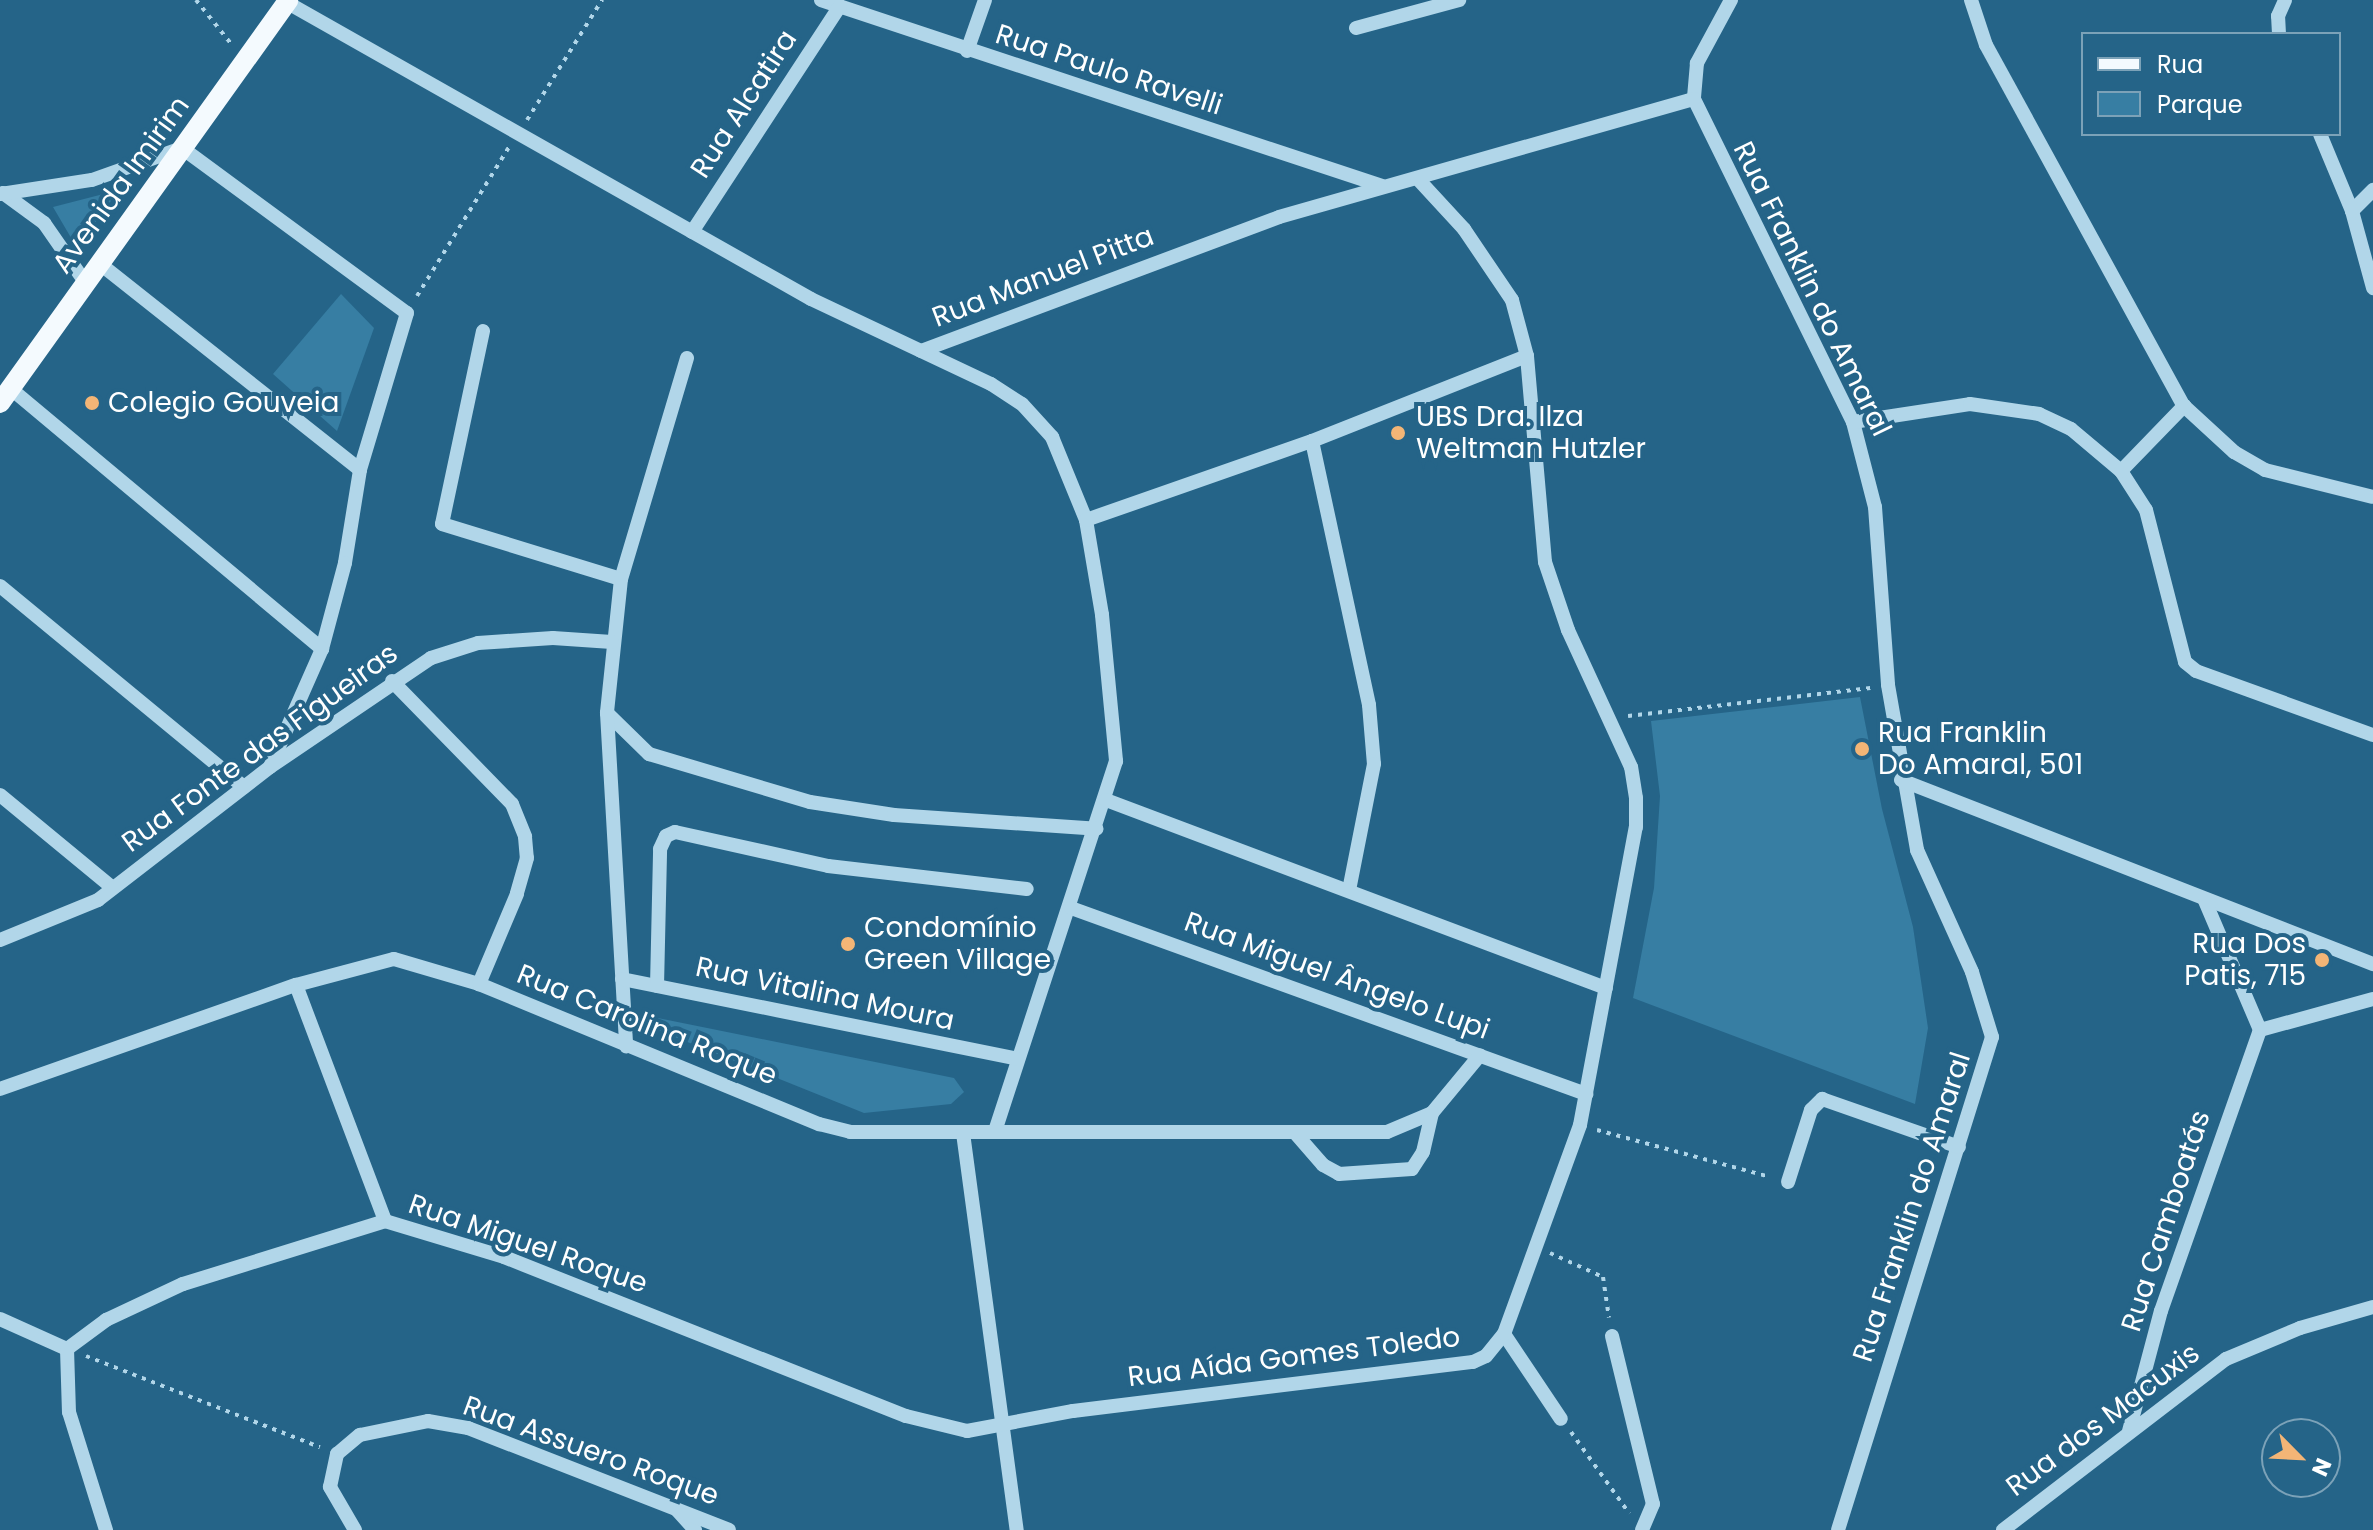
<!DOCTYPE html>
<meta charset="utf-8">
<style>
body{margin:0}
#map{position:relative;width:2373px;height:1530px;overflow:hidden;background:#256488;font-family:Poppins,sans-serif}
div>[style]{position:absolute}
.green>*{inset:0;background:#377ea3}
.path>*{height:4px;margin-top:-2px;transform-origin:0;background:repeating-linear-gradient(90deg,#b1d6e9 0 4px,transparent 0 10px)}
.minor>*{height:14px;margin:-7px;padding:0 7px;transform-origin:7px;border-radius:7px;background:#b1d6e9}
.major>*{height:20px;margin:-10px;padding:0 10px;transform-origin:10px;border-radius:10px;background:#f4fafe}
.dots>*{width:22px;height:22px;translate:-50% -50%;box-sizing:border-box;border:4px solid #256488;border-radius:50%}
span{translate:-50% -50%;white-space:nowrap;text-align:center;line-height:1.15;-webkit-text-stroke:8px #256488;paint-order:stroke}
.street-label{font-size:28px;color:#fff}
.poi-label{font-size:28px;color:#fff}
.left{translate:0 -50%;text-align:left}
.right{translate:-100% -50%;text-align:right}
.legend{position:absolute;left:2081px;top:32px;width:260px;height:104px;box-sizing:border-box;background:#256488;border:2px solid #7ca2b8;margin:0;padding:10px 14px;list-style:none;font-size:24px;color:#fff}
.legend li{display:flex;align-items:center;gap:16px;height:40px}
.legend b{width:40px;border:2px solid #7ca2b8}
.north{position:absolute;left:2261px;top:1418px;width:80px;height:80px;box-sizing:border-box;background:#256488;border:2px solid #7ca2b8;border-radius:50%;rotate:114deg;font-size:22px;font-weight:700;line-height:32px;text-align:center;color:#fff}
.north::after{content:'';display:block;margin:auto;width:28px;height:36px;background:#f3b576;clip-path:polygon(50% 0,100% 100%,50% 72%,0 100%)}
</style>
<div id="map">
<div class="green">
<div style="clip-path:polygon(119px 190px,118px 191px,77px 248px,53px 207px)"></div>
<div style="clip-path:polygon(341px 294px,374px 328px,337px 431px,273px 374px)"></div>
<div style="clip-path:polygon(1860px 697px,1882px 809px,1913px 927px,1928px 1028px,1915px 1104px,1633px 998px,1654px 888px,1660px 796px,1651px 721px)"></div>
<div style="clip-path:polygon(638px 1014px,954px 1078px,964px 1092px,951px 1104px,864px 1113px,640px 1023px)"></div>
</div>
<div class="path">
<div style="left:196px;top:0;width:58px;rotate:51.3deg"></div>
<div style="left:527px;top:120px;width:142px;rotate:-58deg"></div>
<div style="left:417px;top:296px;width:175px;rotate:-58.3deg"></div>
<div style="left:1628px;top:716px;width:244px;rotate:-6.6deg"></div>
<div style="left:1597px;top:1130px;width:179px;rotate:15.2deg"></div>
<div style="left:1550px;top:1253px;width:58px;rotate:24.4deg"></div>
<div style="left:1603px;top:1277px;width:41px;rotate:81.7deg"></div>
<div style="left:86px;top:1356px;width:251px;rotate:21.3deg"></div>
<div style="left:1571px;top:1432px;width:100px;rotate:54.4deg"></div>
</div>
<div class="minor">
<div style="left:821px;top:0;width:591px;rotate:18.34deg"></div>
<div style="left:1731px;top:0;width:72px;rotate:118.4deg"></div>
<div style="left:1697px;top:63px;width:36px;rotate:95deg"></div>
<div style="left:1694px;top:99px;width:360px;rotate:63.8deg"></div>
<div style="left:1853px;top:422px;width:88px;rotate:75.5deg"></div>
<div style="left:1875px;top:507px;width:178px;rotate:85.8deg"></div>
<div style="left:1888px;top:685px;width:168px;rotate:80deg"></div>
<div style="left:1917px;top:850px;width:134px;rotate:65.7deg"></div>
<div style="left:1972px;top:972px;width:68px;rotate:72.9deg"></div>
<div style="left:1992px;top:1037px;width:516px;rotate:107.35deg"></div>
<div style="left:1971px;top:0;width:47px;rotate:71.6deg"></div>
<div style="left:1986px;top:45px;width:412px;rotate:61.3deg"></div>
<div style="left:2184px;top:406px;width:68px;rotate:42.6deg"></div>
<div style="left:2234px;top:452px;width:36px;rotate:30deg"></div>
<div style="left:2265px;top:470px;width:111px;rotate:14deg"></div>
<div style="left:286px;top:2px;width:603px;rotate:29.5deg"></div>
<div style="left:811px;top:299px;width:199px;rotate:25.3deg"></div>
<div style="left:991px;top:384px;width:37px;rotate:33deg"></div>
<div style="left:1022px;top:404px;width:45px;rotate:47.7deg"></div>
<div style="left:1052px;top:437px;width:90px;rotate:67.7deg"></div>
<div style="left:1086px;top:520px;width:96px;rotate:80.4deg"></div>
<div style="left:1102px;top:615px;width:147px;rotate:84.5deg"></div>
<div style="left:1116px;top:761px;width:389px;rotate:108.1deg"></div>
<div style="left:1356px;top:28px;width:107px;rotate:-15.2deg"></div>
<div style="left:2279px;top:34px;width:18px;rotate:-93deg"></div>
<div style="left:2278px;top:16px;width:17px;rotate:-66deg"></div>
<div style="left:967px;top:51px;width:54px;rotate:-70.6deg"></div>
<div style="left:2320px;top:134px;width:83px;rotate:67.4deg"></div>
<div style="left:2352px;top:211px;width:80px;rotate:74.7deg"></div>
<div style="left:3px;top:193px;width:51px;rotate:36.2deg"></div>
<div style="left:44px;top:223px;width:72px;rotate:55.2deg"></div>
<div style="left:0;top:194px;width:93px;rotate:-8.7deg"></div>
<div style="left:92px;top:180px;width:96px;rotate:-19.6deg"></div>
<div style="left:182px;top:148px;width:279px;rotate:36.3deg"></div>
<div style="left:407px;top:313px;width:164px;rotate:106.7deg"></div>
<div style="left:360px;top:470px;width:94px;rotate:99.2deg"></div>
<div style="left:345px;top:563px;width:89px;rotate:105deg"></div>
<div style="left:322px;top:649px;width:129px;rotate:113.8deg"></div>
<div style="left:2352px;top:211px;width:30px;rotate:-45deg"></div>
<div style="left:692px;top:232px;width:270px;rotate:-56.8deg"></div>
<div style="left:99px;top:263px;width:333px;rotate:38.4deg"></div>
<div style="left:483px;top:331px;width:197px;rotate:102deg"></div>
<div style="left:442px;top:524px;width:187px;rotate:17.1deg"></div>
<div style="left:921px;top:351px;width:382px;rotate:-20.5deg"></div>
<div style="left:1279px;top:217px;width:431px;rotate:-15.9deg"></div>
<div style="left:687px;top:358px;width:231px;rotate:106.6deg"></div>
<div style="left:621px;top:579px;width:135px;rotate:96deg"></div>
<div style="left:607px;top:713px;width:59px;rotate:44.3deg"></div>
<div style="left:649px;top:754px;width:168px;rotate:16.6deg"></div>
<div style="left:810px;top:802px;width:85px;rotate:8.8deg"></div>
<div style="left:894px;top:815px;width:203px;rotate:3.9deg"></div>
<div style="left:10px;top:388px;width:407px;rotate:39.9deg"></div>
<div style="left:1853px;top:422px;width:118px;rotate:-8.7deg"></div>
<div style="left:1970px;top:404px;width:70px;rotate:8.2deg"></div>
<div style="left:2039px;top:414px;width:35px;rotate:25deg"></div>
<div style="left:2071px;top:429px;width:65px;rotate:40deg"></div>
<div style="left:2121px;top:471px;width:46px;rotate:57.3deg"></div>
<div style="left:2146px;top:510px;width:157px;rotate:75.6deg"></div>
<div style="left:2185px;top:662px;width:14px;rotate:39deg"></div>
<div style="left:2196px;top:671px;width:188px;rotate:19.9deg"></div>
<div style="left:1312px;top:441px;width:270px;rotate:77.8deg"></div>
<div style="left:1369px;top:705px;width:59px;rotate:85.2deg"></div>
<div style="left:1374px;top:764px;width:128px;rotate:101.2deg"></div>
<div style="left:2121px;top:471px;width:91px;rotate:-45.9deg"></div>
<div style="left:1086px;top:520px;width:239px;rotate:-19.3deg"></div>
<div style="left:1312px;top:441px;width:231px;rotate:-21.6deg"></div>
<div style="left:0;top:586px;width:316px;rotate:39.5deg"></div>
<div style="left:392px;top:681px;width:172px;rotate:45.7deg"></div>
<div style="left:512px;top:804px;width:35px;rotate:68deg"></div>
<div style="left:525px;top:837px;width:21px;rotate:85deg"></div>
<div style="left:527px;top:858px;width:37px;rotate:106deg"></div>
<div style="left:517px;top:894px;width:98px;rotate:112.9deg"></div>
<div style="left:607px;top:713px;width:334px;rotate:86.7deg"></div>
<div style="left:1901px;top:780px;width:507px;rotate:21.3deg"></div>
<div style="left:0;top:795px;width:146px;rotate:39.5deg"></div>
<div style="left:1106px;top:800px;width:534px;rotate:20.61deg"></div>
<div style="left:2205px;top:901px;width:140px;rotate:66.9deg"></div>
<div style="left:1071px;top:908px;width:548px;rotate:19.86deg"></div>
<div style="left:0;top:940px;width:106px;rotate:-22.2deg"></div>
<div style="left:98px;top:900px;width:217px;rotate:-37.7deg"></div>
<div style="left:270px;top:767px;width:194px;rotate:-34.1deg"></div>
<div style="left:431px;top:658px;width:49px;rotate:-17.7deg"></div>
<div style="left:478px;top:643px;width:75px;rotate:-3.8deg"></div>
<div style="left:553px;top:638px;width:59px;rotate:3.9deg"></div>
<div style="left:622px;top:979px;width:403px;rotate:11.4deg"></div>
<div style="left:296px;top:985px;width:252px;rotate:69.3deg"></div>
<div style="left:657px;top:986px;width:137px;rotate:-88.7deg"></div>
<div style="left:660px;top:849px;width:14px;rotate:-65deg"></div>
<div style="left:666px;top:836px;width:10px;rotate:-24deg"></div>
<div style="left:675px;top:832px;width:157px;rotate:12.5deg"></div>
<div style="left:828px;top:866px;width:200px;rotate:6.6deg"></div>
<div style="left:2260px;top:1030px;width:117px;rotate:-15.3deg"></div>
<div style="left:0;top:1089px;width:314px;rotate:-19.4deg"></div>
<div style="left:296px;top:985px;width:101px;rotate:-14.9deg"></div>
<div style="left:394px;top:959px;width:89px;rotate:16.4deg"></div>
<div style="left:479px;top:984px;width:368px;rotate:22.4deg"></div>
<div style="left:819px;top:1124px;width:32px;rotate:14deg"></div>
<div style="left:850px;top:1132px;width:537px"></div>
<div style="left:1387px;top:1132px;width:49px;rotate:-22.9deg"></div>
<div style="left:1432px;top:1113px;width:75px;rotate:-50.4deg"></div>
<div style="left:963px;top:1133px;width:401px;rotate:82.3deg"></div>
<div style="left:1296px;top:1134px;width:41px;rotate:48.9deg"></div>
<div style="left:1323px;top:1165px;width:18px;rotate:29deg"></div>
<div style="left:1339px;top:1174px;width:73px;rotate:-3.9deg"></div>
<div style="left:1412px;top:1169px;width:20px;rotate:-57deg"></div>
<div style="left:1423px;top:1152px;width:40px;rotate:-77deg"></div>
<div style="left:1788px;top:1182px;width:76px;rotate:-72.3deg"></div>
<div style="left:1811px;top:1110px;width:16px;rotate:-45deg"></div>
<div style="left:1822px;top:1099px;width:145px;rotate:19.3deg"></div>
<div style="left:0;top:1319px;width:73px;rotate:24.1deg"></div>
<div style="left:1504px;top:1334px;width:102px;rotate:56.2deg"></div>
<div style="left:1612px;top:1336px;width:173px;rotate:76.3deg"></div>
<div style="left:1653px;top:1504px;width:28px;rotate:113deg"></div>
<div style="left:67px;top:1349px;width:49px;rotate:-36.6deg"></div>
<div style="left:106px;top:1320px;width:85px;rotate:-25.1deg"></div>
<div style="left:183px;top:1284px;width:212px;rotate:-17.3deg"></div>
<div style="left:385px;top:1221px;width:124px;rotate:16.8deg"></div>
<div style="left:504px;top:1257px;width:432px;rotate:21.6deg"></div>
<div style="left:906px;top:1416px;width:63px;rotate:13.8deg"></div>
<div style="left:967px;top:1431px;width:108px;rotate:-10.7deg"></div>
<div style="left:1073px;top:1411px;width:403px;rotate:-7deg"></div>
<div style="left:1473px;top:1362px;width:14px;rotate:-25deg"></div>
<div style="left:1486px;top:1356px;width:28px;rotate:-51deg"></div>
<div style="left:1504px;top:1334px;width:222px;rotate:-70deg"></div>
<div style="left:1580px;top:1125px;width:303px;rotate:-79.4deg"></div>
<div style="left:1636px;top:827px;width:29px;rotate:-90deg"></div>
<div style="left:1636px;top:798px;width:31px;rotate:-99deg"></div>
<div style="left:1631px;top:767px;width:151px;rotate:-114.7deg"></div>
<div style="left:1568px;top:630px;width:72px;rotate:-108.7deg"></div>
<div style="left:1545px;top:562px;width:207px;rotate:-95deg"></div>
<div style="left:1527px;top:356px;width:58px;rotate:-105deg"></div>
<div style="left:1512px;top:300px;width:86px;rotate:-124.1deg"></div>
<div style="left:1464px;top:229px;width:69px;rotate:-132.7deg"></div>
<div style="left:67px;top:1349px;width:63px;rotate:88.2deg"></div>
<div style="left:69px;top:1412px;width:124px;rotate:72.6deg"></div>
<div style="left:2129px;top:1431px;width:124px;rotate:-75.1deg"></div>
<div style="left:2161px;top:1311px;width:298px;rotate:-70.6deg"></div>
<div style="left:677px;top:1510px;width:27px;rotate:48deg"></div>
<div style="left:355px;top:1530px;width:50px;rotate:-120.2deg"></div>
<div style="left:330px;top:1487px;width:34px;rotate:-78deg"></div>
<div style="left:337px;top:1454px;width:30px;rotate:-40deg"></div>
<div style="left:360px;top:1435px;width:69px;rotate:-11.6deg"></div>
<div style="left:428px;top:1421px;width:41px;rotate:9.9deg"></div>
<div style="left:468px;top:1428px;width:280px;rotate:21.3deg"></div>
<div style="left:2003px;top:1530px;width:281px;rotate:-37.5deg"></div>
<div style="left:2226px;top:1359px;width:80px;rotate:-22.7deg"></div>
<div style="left:2300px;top:1328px;width:76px;rotate:-16deg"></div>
</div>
<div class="major">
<div style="left:0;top:403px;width:495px;rotate:-54.4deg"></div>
</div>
<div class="dots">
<div style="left:92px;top:403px;background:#f3b576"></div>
<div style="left:1398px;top:433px;background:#f3b576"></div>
<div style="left:1862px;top:749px;background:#f3b576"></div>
<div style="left:848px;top:944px;background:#f3b576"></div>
<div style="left:2322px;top:960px;background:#f3b576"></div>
</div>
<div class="street-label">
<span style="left:1109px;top:70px;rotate:18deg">Rua Paulo Ravelli</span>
<span style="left:744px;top:104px;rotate:-57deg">Rua Alcatira</span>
<span style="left:121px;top:185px;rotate:-54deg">Avenida Imirim</span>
<span style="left:1043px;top:277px;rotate:-21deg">Rua Manuel Pitta</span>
<span style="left:1812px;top:289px;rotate:64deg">Rua Franklin do Amaral</span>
<span style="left:260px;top:748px;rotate:-36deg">Rua Fonte das Figueiras</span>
<span style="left:1337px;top:976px;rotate:20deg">Rua Miguel Ângelo Lupi</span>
<span style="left:825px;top:994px;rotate:12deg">Rua Vitalina Moura</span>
<span style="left:647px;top:1025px;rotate:22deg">Rua Carolina Roque</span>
<span style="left:1912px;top:1207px;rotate:-72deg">Rua Franklin do Amaral</span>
<span style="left:2166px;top:1221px;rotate:-72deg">Rua Camboatás</span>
<span style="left:528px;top:1244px;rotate:19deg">Rua Miguel Roque</span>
<span style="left:1294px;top:1357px;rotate:-7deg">Rua Aída Gomes Toledo</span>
<span style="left:2103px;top:1420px;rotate:-37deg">Rua dos Macuxis</span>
<span style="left:591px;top:1451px;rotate:20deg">Rua Assuero Roque</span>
</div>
<div class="poi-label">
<span class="left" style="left:108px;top:403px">Colegio Gouveia</span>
<span class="left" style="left:1416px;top:433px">UBS Dra. Ilza<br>Weltman Hutzler</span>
<span class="left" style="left:1878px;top:749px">Rua Franklin<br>Do Amaral, 501</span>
<span class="left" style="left:864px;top:944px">Condomínio<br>Green Village</span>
<span class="right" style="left:2306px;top:960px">Rua Dos<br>Patis, 715</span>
</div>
<ul class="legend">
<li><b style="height:10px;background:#f4fafe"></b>Rua</li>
<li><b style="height:22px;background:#377ea3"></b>Parque</li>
</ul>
<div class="north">N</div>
</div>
